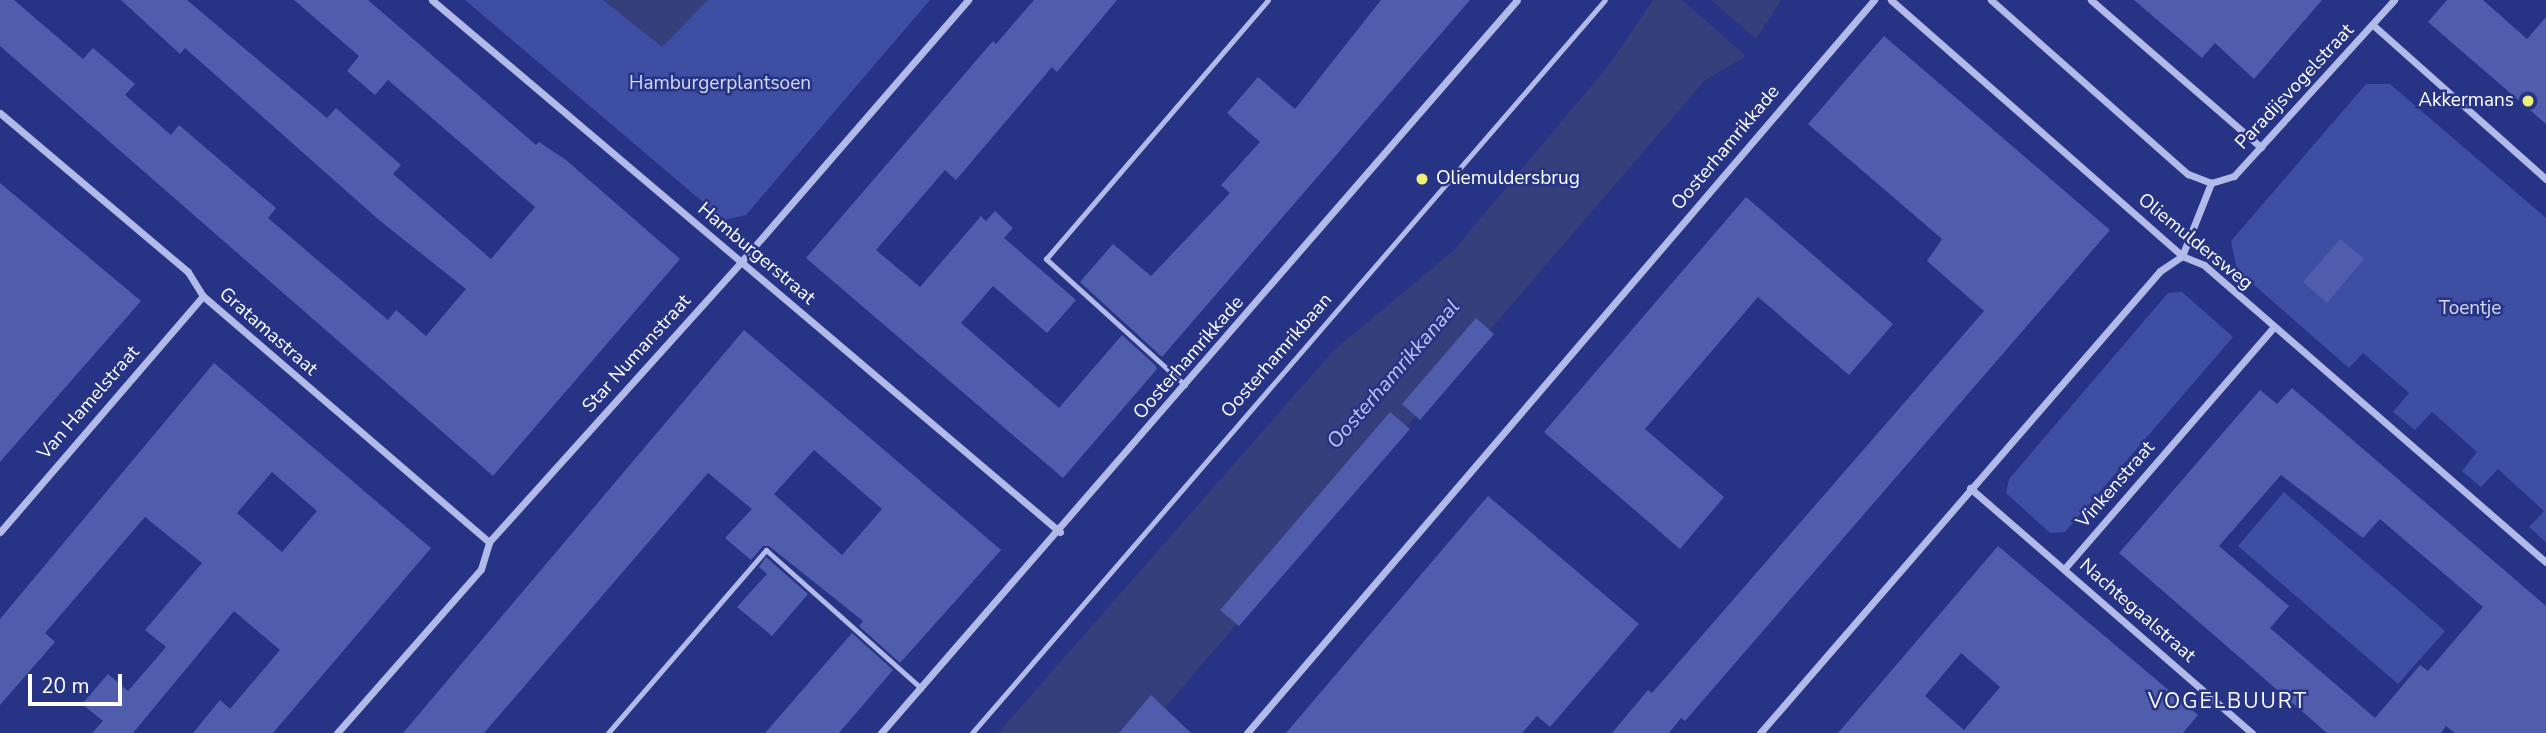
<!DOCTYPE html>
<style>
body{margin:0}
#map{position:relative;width:2546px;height:733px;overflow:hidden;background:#273485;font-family:"Nunito Sans",sans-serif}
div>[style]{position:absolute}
.green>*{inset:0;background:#3e4ea3}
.water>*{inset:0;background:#353f7b}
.pier>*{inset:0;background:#273485}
.building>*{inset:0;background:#4f5dac}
.lane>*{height:5px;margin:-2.5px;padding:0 2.5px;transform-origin:2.5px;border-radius:2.5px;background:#b1bae8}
.street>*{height:7px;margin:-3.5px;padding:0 3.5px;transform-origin:3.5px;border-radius:3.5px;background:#b1bae8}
.dots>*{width:19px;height:19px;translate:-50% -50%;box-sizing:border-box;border:4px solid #273485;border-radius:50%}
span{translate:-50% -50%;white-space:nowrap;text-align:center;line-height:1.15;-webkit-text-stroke:5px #273485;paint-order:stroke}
.park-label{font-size:19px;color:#d5daf6}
.street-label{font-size:19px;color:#fff}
.poi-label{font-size:19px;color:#fff}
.right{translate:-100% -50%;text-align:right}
.left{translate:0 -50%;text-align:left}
.water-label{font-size:21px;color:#bdc5ef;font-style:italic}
.neighbourhood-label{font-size:21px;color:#fff;letter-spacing:2px}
.scale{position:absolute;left:28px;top:674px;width:94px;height:32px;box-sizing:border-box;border:4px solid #fff;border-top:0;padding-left:9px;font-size:21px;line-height:24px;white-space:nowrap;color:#fff;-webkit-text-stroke:5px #273485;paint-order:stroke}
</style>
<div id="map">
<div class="green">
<div style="clip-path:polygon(465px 0,930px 0,746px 215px,724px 220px)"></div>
<div style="clip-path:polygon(2366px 84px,2390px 84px,2546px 218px,2546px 542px,2529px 527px,2544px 511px,2498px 469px,2481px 487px,2462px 471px,2477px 452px,2432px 412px,2415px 430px,2393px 412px,2409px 393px,2363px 353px,2349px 368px,2237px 270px,2231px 241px)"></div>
<div style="clip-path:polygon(2182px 292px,2233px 337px,2065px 532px,2050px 533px,2006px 493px,2009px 479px,2168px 293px)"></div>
<div style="clip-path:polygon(2284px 492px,2445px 631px,2398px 684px,2238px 546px)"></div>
</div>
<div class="water">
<div style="clip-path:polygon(603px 0,708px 0,662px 47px)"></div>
<div style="clip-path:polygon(1653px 0,1781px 0,1744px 58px,1705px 80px,1143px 733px,998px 733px,1334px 350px,1454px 250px,1608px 66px)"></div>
</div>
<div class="pier">
<div style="clip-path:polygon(1682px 0,1711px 0,1759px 41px,1746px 56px)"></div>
</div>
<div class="building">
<div style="clip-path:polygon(0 0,14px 0,83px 59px,93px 48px,135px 84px,125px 95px,171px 135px,179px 125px,276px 208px,268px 218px,388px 320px,396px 310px,426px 336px,466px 289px,379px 220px,185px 48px,180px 54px,121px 0,187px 0,327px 118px,336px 108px,401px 165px,393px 174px,491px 259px,535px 207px,388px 80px,375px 95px,347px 71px,359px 56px,294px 0,368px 0,536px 145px,539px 142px,566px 160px,680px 259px,493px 476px,0 46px)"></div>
<div style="clip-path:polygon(1034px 0,1117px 0,1057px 72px,1052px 67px,956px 180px,945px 170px,876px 250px,920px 287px,981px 216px,986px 221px,995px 211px,1013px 228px,1004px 238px,1076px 300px,1047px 333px,993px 286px,961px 323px,1059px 408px,1122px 335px,1155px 365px,1157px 369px,1063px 478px,806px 258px,993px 41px,996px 44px)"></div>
<div style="clip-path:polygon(1381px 0,1470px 0,1162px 357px,1080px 282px,1113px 244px,1151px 276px,1230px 193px,1221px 185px,1260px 142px,1227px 113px,1258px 77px,1295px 109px)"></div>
<div style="clip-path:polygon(2134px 0,2322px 0,2254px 79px,2215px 43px,2202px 58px)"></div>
<div style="clip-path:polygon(2447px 0,2483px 0,2527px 39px,2546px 17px,2546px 124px,2428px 22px)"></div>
<div style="clip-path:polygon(1884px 36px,2110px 230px,1685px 721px,1681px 718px,1669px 733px,1612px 733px,1648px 690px,1652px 693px,1984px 311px,1927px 261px,1942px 239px,1808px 124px)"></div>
<div style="clip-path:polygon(0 183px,141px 301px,0 462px)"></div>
<div style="clip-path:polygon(1746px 197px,1893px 324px,1849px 375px,1758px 297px,1645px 429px,1724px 497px,1680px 549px,1544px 432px)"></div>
<div style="clip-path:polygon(2340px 239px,2364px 259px,2327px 303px,2303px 282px)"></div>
<div style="clip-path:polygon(1476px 318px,1494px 334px,1420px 420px,1402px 404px)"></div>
<div style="clip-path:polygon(evenodd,744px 330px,1001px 550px,900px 663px,859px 626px,863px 621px,769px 546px,763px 546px,751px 560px,725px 538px,752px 509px,708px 473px,484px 733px,403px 733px,744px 330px,814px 450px,882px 509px,842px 555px,774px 494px,814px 450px)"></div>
<div style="clip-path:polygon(evenodd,214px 363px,431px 548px,273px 733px,193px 733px,220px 700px,230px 709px,280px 650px,234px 611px,133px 733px,92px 733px,103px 721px,82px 704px,108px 674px,128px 691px,166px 647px,145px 630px,202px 563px,145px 517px,45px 633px,55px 642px,0 705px,0 619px,214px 363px,272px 472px,317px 511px,282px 552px,237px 513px,272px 472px)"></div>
<div style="clip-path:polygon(evenodd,2292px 388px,2546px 606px,2546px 733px,2455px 733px,2446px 726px,2441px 733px,2327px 733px,2119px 553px,2260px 390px,2277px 404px,2292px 388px,2281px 475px,2363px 538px,2380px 519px,2483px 607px,2428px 671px,2420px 665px,2375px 718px,2270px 628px,2289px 606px,2219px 546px,2281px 475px)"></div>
<div style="clip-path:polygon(1390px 412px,1410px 429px,1239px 626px,1220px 610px)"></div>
<div style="clip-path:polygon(1488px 496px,1639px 624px,1631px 633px,1550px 727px,1537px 716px,1522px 733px,1286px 733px)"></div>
<div style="clip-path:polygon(evenodd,1998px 546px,2198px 715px,2183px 733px,1838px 733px,1998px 546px,1961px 653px,2000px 687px,1964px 730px,1925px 696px,1961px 653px)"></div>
<div style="clip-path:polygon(766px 557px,808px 594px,772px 636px,737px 607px,767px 574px,759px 567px)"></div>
<div style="clip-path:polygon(852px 633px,893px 670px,839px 733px,765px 733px)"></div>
<div style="clip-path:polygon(1151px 695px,1191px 733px,1119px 733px)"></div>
</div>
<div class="lane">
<div style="left:1185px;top:385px;width:188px;rotate:-137.8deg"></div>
<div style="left:1046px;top:259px;width:341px;rotate:-49.4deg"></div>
<div style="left:608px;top:733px;width:242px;rotate:-49.2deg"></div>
<div style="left:766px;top:550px;width:208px;rotate:41.7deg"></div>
<div style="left:972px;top:733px;width:968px;rotate:-49.19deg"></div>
</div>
<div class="street">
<div style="left:432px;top:0;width:823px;rotate:40.27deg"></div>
<div style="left:1891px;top:0;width:388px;rotate:41.3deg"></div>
<div style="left:2182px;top:256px;width:24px;rotate:22deg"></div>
<div style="left:2204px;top:265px;width:453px;rotate:41deg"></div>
<div style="left:1991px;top:0;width:263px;rotate:41.5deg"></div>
<div style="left:2188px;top:174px;width:25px;rotate:21deg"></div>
<div style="left:2091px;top:0;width:225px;rotate:40.9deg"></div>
<div style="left:2373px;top:25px;width:232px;rotate:41.7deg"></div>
<div style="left:0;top:113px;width:246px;rotate:40.2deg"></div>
<div style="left:188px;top:272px;width:28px;rotate:58deg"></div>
<div style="left:203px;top:296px;width:377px;rotate:40.7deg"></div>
<div style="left:2211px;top:183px;width:24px;rotate:-17deg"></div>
<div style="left:2234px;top:176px;width:238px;rotate:-47.7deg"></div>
<div style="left:1970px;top:488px;width:374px;rotate:41deg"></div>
<div style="left:0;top:532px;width:311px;rotate:-49.3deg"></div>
<div style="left:2065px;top:568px;width:318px;rotate:-49.1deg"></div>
<div style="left:337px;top:733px;width:218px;rotate:-48.7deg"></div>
<div style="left:481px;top:569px;width:28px;rotate:-73deg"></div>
<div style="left:489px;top:542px;width:377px;rotate:-48deg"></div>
<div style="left:741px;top:262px;width:347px;rotate:-49.1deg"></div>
<div style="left:881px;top:733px;width:970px;rotate:-49.05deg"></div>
<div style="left:1247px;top:733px;width:965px;rotate:-49.46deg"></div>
<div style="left:1760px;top:733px;width:611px;rotate:-49.11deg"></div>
<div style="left:2160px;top:271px;width:27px;rotate:-34deg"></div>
<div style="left:2182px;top:256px;width:79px;rotate:-68.3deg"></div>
</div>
<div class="dots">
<div style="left:2528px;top:101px;background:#eff076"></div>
<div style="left:1422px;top:179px;background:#eff076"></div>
</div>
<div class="park-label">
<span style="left:720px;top:84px">Hamburgerplantsoen</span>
<span style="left:2470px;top:309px">Toentje</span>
</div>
<div class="street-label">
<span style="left:2295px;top:87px;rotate:-47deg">Paradijsvogelstraat</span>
<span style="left:1726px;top:148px;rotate:-50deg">Oosterhamrikkade</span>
<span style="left:2195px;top:242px;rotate:39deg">Oliemuldersweg</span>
<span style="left:756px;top:254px;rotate:40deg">Hamburgerstraat</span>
<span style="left:268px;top:332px;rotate:41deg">Gratamastraat</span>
<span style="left:637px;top:354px;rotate:-48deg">Star Numanstraat</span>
<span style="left:1277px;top:356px;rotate:-49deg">Oosterhamrikbaan</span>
<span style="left:1189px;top:358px;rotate:-49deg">Oosterhamrikkade</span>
<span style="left:89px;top:403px;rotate:-49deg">Van Hamelstraat</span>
<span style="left:2116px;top:485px;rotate:-49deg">Vinkenstraat</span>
<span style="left:2137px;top:611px;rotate:41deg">Nachtegaalstraat</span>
</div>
<div class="poi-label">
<span class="right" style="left:2514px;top:101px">Akkermans</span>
<span class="left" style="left:1436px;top:179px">Oliemuldersbrug</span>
</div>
<div class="water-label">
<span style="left:1393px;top:374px;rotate:-49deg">Oosterhamrikkanaal</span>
</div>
<div class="neighbourhood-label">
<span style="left:2228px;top:701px">VOGELBUURT</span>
</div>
<div class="scale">20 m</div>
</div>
